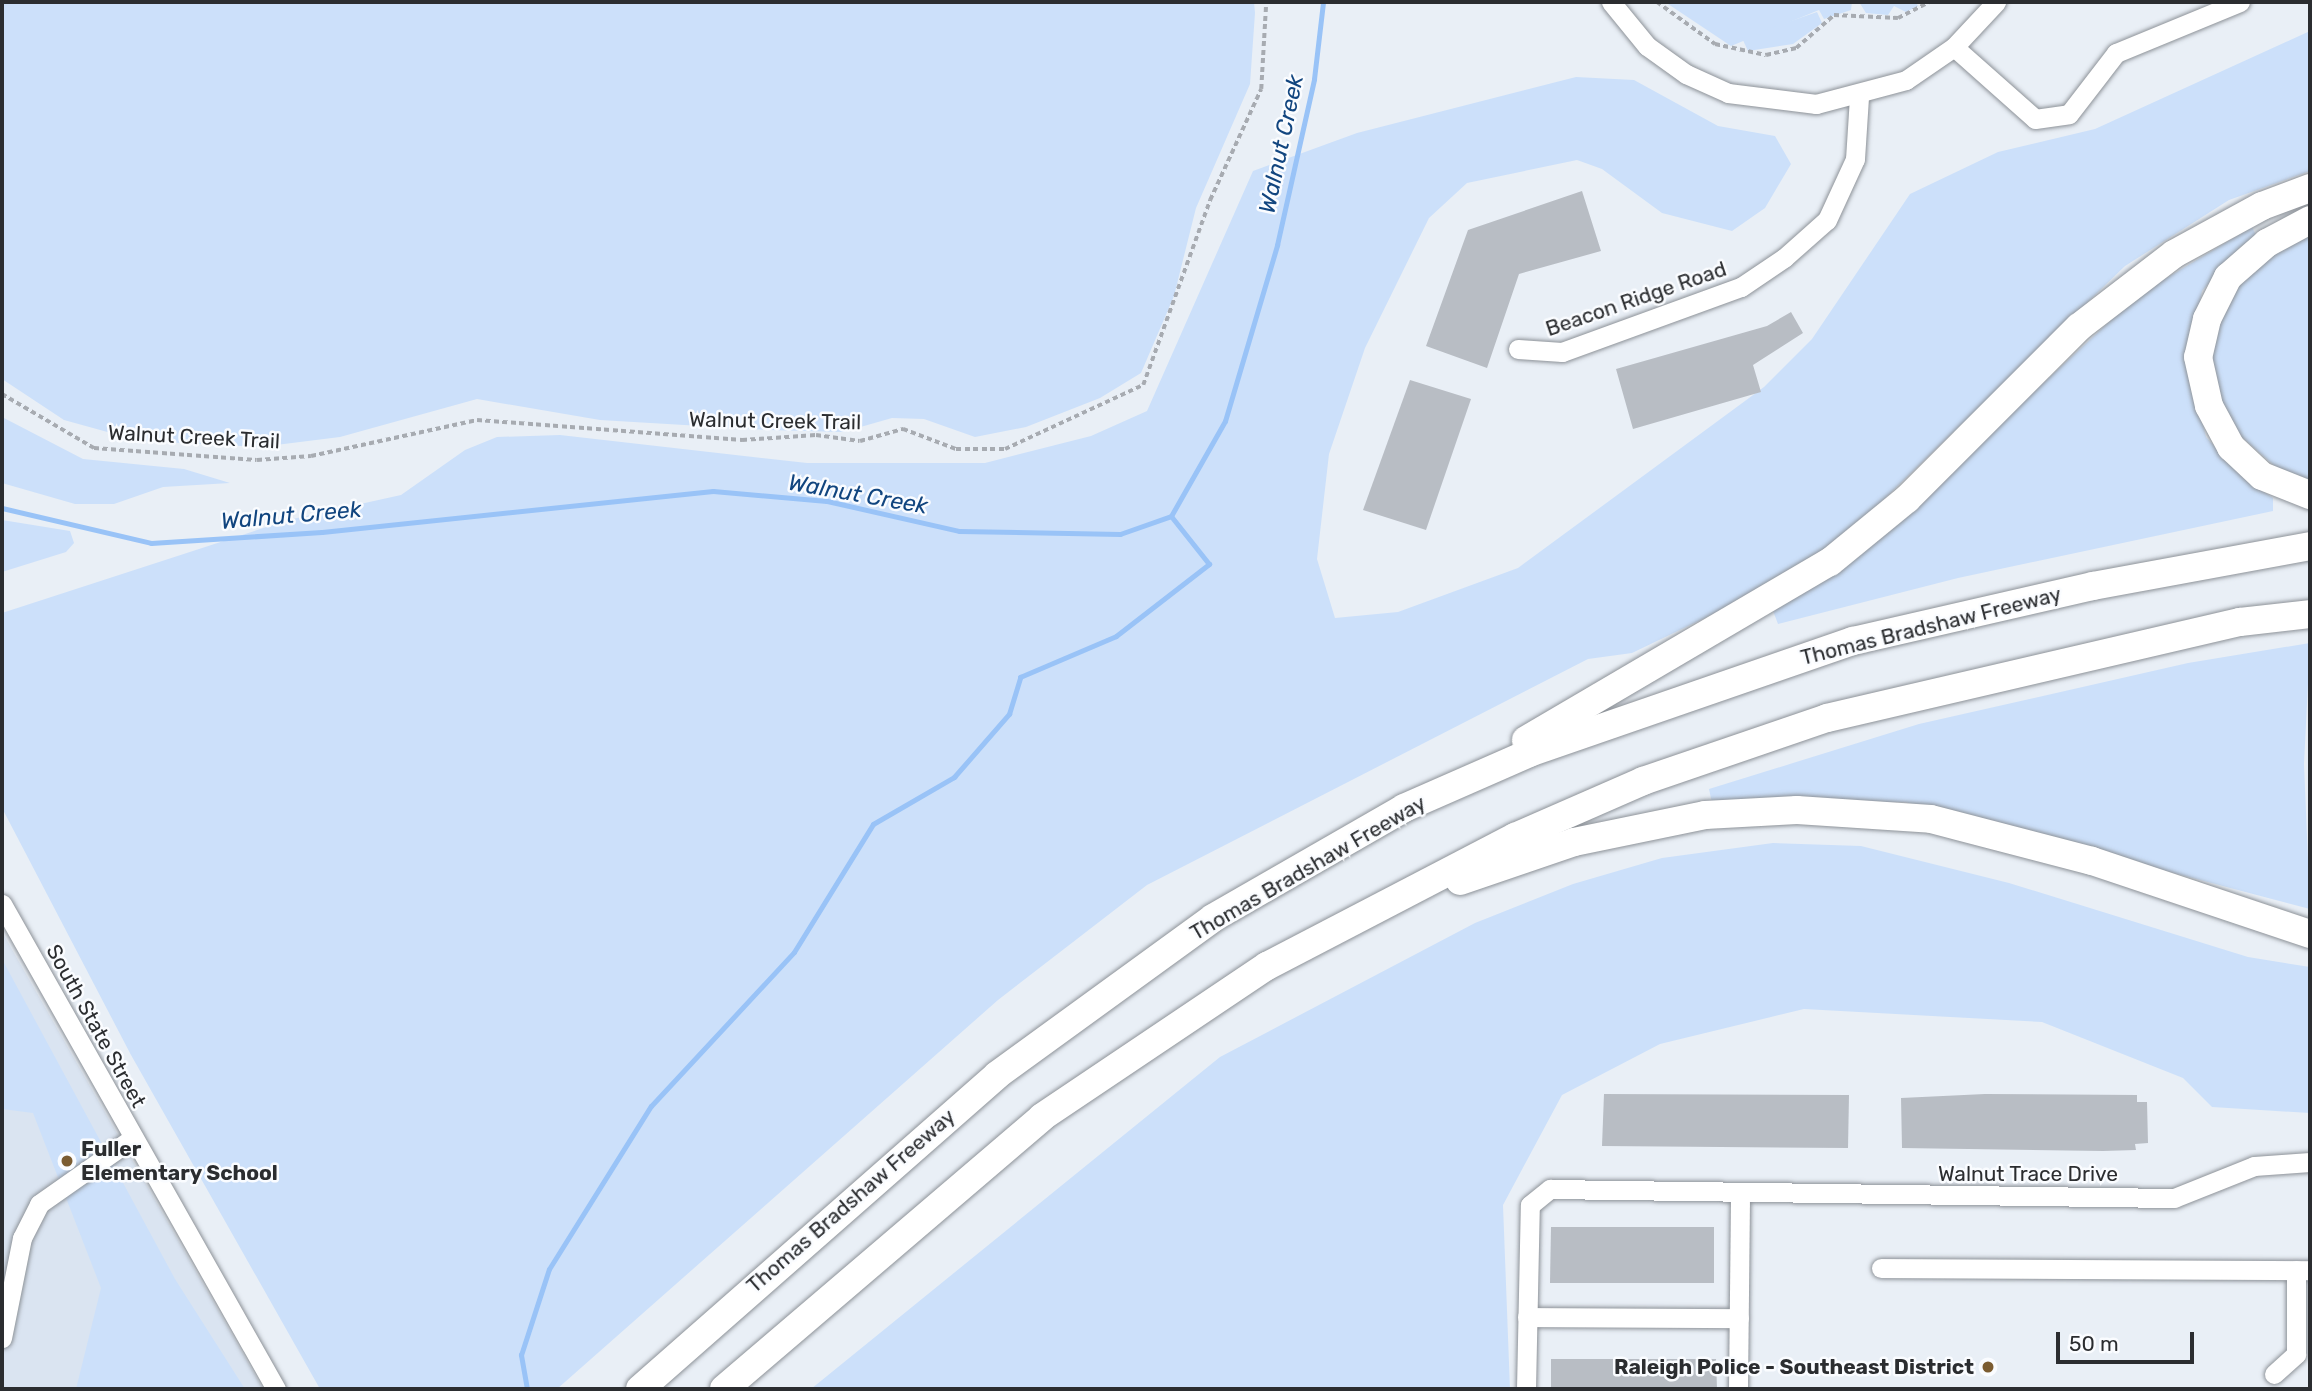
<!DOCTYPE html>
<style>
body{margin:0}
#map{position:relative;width:2312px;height:1391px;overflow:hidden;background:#e9eff6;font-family:Rubik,sans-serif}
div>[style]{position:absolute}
.built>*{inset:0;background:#dae4f1}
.green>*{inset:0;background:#cce0fa}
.stream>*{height:5px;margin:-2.5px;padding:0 2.5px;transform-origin:2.5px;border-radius:2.5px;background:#99c3f7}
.building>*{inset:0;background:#b8bdc4}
.path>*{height:3.5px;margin-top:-1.75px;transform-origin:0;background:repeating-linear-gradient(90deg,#a7abb1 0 5px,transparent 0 8.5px)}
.roads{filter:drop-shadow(0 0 2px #8d9298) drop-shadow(0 0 2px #8d9298)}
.minor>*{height:19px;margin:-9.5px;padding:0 9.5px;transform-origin:9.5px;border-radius:9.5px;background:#fff}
.highway>*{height:28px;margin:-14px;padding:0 14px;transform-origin:14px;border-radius:14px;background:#fff}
.dots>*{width:19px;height:19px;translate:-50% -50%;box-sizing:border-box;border:4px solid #fafcff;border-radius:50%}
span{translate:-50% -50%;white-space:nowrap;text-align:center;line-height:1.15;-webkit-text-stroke:5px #fafcff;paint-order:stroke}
.street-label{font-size:21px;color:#2b2d30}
.poi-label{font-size:21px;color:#2b2d30;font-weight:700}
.left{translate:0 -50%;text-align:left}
.right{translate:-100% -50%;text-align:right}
.water-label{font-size:23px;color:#11457f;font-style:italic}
.frame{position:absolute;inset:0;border:4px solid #2b2d30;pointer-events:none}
.scale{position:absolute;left:2056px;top:1332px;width:138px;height:32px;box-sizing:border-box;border:4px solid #2b2d30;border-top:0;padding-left:9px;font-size:21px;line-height:24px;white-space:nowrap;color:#2b2d30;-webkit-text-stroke:5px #fafcff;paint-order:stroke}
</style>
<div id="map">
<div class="built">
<div style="clip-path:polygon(2px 932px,263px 1389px,2px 1389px)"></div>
</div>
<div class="green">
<div style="clip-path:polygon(2px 2px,1254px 2px,1255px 13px,1250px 84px,1196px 208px,1174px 296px,1141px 373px,1100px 398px,1026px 427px,975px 437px,924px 419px,892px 418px,843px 432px,769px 430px,600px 420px,477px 399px,340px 437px,260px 447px,140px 441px,64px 420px,2px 379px)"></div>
<div style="clip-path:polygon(1665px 2px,1852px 2px,1851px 10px,1824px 19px,1819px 10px,1731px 46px)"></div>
<div style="clip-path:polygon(1859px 2px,1916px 2px,1918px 6px,1906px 12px,1894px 6px,1888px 15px,1866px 13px)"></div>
<div style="clip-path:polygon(1817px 12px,1822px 23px,1793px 44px,1748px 51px,1742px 38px)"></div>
<div style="clip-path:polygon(2310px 31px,2310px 171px,2229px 200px,2125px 266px,1849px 533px,1761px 591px,1632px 653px,1588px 659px,1147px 885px,998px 1000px,557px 1389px,320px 1389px,131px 1055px,2px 808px,2px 613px,288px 520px,401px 495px,465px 450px,497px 437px,560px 435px,807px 463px,985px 463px,1091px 436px,1147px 411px,1253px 171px,1357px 133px,1576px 77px,1634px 80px,1718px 126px,1775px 136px,1791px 164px,1765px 208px,1732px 231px,1662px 213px,1602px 169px,1577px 160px,1467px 183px,1429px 218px,1365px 348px,1329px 454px,1317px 559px,1335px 618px,1398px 612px,1518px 568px,1764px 387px,1812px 339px,1910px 194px,1998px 152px,2095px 129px)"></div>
<div style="clip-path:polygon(2252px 227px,2257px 237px,2240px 247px,2202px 291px,2188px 366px,2206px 437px,2244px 479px,2273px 498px,2273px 511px,1958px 578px,1778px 624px,1773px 611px,1991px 432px,2138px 295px)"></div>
<div style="clip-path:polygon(2310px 232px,2310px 481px,2286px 476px,2235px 431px,2216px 399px,2211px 339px,2248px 269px)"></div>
<div style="clip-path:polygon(2px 417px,83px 459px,184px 469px,230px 483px,163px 487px,114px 504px,75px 504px,2px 483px)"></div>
<div style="clip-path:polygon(2px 520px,70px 531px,74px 543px,66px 552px,2px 572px)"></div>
<div style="clip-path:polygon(2310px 643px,2304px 764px,2310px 909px,1905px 802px,1712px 803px,1709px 789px,1919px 724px,2188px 663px)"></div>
<div style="clip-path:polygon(1773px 843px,1861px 846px,2009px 883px,2248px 957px,2310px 967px,2310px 1113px,2212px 1107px,2183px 1078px,2042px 1022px,1804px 1009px,1660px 1044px,1562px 1095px,1503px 1205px,1510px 1389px,811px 1389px,1220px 1057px,1475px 923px,1573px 884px,1662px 858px)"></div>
<div style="clip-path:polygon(2px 959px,175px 1279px,245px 1389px,76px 1389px,101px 1288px,33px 1113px,2px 1109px)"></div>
</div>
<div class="stream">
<div style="left:2px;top:508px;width:153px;rotate:13.2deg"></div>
<div style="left:151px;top:543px;width:171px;rotate:-3.7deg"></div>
<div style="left:322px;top:532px;width:393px;rotate:-6deg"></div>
<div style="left:713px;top:491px;width:114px;rotate:5deg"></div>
<div style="left:827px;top:501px;width:135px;rotate:12.8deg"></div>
<div style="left:959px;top:531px;width:161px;rotate:1.1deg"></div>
<div style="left:1120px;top:534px;width:54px;rotate:-19.4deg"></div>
<div style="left:1171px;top:516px;width:109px;rotate:-60.4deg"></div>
<div style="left:1225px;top:421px;width:184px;rotate:-73.5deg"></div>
<div style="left:1277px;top:245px;width:170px;rotate:-77.4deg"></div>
<div style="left:1314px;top:79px;width:78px;rotate:-83.3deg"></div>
<div style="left:527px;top:1389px;width:35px;rotate:-100deg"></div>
<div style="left:521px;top:1355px;width:90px;rotate:-72deg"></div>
<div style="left:549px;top:1269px;width:192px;rotate:-58deg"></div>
<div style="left:651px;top:1106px;width:210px;rotate:-47.1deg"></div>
<div style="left:794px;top:952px;width:150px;rotate:-58.3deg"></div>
<div style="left:873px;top:824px;width:94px;rotate:-30.1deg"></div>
<div style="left:954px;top:777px;width:84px;rotate:-48.9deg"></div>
<div style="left:1009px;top:714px;width:39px;rotate:-73deg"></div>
<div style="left:1020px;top:677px;width:104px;rotate:-23.1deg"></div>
<div style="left:1116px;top:636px;width:118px;rotate:-37.7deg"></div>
<div style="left:1209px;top:564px;width:61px;rotate:-128.4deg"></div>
</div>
<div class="building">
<div style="clip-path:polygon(1582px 191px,1601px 251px,1519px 274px,1487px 368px,1426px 346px,1468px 230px)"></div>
<div style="clip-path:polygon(1791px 312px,1803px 333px,1753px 365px,1761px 392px,1633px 429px,1616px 369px,1767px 326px)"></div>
<div style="clip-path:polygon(1410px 380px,1471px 399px,1426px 530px,1363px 510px)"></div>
<div style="clip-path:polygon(1604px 1094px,1849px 1095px,1848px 1148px,1602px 1146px)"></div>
<div style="clip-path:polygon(1985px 1094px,2137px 1095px,2137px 1102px,2147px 1102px,2148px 1143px,2135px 1144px,2136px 1150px,2103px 1151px,1902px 1148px,1901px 1098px)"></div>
<div style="clip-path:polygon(1551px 1227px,1714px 1227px,1714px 1283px,1550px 1283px)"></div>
<div style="clip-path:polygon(1551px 1359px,1716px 1359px,1717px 1389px,1551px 1389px)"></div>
</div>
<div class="path">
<div style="left:1657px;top:2px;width:72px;rotate:35.9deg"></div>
<div style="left:1715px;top:44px;width:52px;rotate:12.2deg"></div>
<div style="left:1766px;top:55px;width:31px;rotate:-13deg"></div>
<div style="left:1796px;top:48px;width:50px;rotate:-41deg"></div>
<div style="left:1834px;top:15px;width:64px;rotate:2.7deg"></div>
<div style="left:1898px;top:18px;width:35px;rotate:-27deg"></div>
<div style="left:2px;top:394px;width:107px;rotate:30.4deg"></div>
<div style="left:94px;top:448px;width:163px;rotate:4.2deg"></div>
<div style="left:257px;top:460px;width:54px;rotate:-4.2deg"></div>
<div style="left:311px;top:456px;width:170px;rotate:-12.2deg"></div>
<div style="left:477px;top:420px;width:266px;rotate:4.3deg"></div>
<div style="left:742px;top:440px;width:74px;rotate:-3.9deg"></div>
<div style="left:816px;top:435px;width:44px;rotate:7.8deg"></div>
<div style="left:860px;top:441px;width:45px;rotate:-15.6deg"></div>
<div style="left:903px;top:429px;width:57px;rotate:20.7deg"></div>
<div style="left:956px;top:449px;width:49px"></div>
<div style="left:1005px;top:449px;width:152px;rotate:-24.9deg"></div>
<div style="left:1143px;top:385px;width:197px;rotate:-70.1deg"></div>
<div style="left:1210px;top:200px;width:122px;rotate:-65.3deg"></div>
<div style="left:1261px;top:89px;width:87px;rotate:-86.7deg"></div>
</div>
<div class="roads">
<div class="minor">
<div style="left:1611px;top:2px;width:57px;rotate:50.7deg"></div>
<div style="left:1647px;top:46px;width:48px;rotate:35.7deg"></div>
<div style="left:1686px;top:74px;width:46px;rotate:24.3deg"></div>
<div style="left:1728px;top:93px;width:89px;rotate:7.1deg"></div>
<div style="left:1816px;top:104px;width:93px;rotate:-14.9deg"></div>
<div style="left:1906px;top:80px;width:58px;rotate:-34.5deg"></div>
<div style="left:1954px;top:47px;width:62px;rotate:-47deg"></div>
<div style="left:1954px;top:47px;width:108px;rotate:41.6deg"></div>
<div style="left:2035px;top:119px;width:34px;rotate:-8deg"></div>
<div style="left:2069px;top:114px;width:77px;rotate:-52.4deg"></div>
<div style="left:2116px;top:53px;width:134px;rotate:-22.4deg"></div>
<div style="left:1518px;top:349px;width:44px;rotate:3.9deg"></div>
<div style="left:1562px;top:352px;width:190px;rotate:-20deg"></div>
<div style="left:1741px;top:287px;width:52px;rotate:-34deg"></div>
<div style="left:1784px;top:258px;width:57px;rotate:-41.5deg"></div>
<div style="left:1827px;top:220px;width:67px;rotate:-65.3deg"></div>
<div style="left:1855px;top:159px;width:62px;rotate:-86.3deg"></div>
<div style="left:2px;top:904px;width:557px;rotate:60.54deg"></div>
<div style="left:1881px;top:1268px;width:429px;rotate:0.3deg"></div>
<div style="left:1527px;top:1317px;width:212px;rotate:0.3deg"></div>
<div style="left:2px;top:1338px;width:102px;rotate:-78.7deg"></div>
<div style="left:22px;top:1238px;width:38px;rotate:-63deg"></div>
<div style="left:39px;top:1204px;width:115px;rotate:-35.1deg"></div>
<div style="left:2274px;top:1374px;width:30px;rotate:-42deg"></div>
<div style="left:2296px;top:1354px;width:84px;rotate:-90deg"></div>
<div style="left:1526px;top:1389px;width:184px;rotate:-88.8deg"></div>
<div style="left:1530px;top:1205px;width:26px;rotate:-39deg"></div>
<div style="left:1550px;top:1189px;width:624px;rotate:0.83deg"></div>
<div style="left:2174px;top:1198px;width:86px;rotate:-21.8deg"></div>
<div style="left:2254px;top:1166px;width:56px;rotate:-4.1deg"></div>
<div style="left:1738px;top:1389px;width:195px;rotate:-89.4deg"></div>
</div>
<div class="highway">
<div style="left:2310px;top:220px;width:49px;rotate:151.9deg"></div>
<div style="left:2267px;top:243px;width:52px;rotate:138.9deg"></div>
<div style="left:2228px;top:277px;width:47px;rotate:116.6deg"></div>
<div style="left:2207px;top:319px;width:39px;rotate:103deg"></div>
<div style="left:2198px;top:357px;width:50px;rotate:77.3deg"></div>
<div style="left:2209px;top:406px;width:47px;rotate:61.8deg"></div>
<div style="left:2231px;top:447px;width:42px;rotate:43.1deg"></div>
<div style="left:2262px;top:476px;width:52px;rotate:21.6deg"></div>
<div style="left:1526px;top:740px;width:352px;rotate:-30.4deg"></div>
<div style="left:1830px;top:562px;width:99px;rotate:-39.3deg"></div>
<div style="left:1907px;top:499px;width:243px;rotate:-45deg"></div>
<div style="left:2079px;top:327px;width:120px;rotate:-37.5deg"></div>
<div style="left:2174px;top:254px;width:100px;rotate:-28.6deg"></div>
<div style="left:2262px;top:206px;width:51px;rotate:-20.6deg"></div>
<div style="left:1460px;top:881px;width:120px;rotate:-18.9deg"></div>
<div style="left:1574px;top:842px;width:134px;rotate:-11.6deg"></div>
<div style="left:1705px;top:815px;width:92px;rotate:-3.1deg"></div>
<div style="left:1797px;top:810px;width:134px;rotate:3.8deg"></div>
<div style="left:1931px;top:819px;width:166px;rotate:14.6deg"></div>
<div style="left:2092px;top:861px;width:230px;rotate:18.5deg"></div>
<div style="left:640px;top:1389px;width:475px;rotate:-41.3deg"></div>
<div style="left:997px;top:1075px;width:267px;rotate:-36deg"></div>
<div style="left:1213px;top:918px;width:220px;rotate:-29.9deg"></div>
<div style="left:1404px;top:808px;width:137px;rotate:-23.7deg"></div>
<div style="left:1529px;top:753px;width:343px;rotate:-19.1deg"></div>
<div style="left:1853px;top:641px;width:246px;rotate:-12.9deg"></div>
<div style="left:2093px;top:586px;width:221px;rotate:-10.4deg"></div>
<div style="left:724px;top:1389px;width:418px;rotate:-40.5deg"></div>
<div style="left:1042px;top:1117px;width:271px;rotate:-33.9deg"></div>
<div style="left:1267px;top:966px;width:280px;rotate:-27.5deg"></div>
<div style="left:1515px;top:837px;width:140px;rotate:-23.6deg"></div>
<div style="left:1643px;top:781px;width:194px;rotate:-18.9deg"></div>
<div style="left:1827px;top:718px;width:424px;rotate:-13.1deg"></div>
<div style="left:2240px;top:622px;width:70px;rotate:-6.5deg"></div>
</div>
</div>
<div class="dots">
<div style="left:67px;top:1161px;background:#7b5c31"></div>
<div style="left:1988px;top:1367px;background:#7b5c31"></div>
</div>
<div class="street-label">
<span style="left:1636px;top:299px;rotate:-19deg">Beacon Ridge Road</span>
<span style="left:775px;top:421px;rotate:1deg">Walnut Creek Trail</span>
<span style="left:194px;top:437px;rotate:3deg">Walnut Creek Trail</span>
<span style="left:1931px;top:626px;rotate:-14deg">Thomas Bradshaw Freeway</span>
<span style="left:1308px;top:868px;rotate:-30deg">Thomas Bradshaw Freeway</span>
<span style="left:96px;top:1026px;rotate:61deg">South State Street</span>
<span style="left:2028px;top:1174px">Walnut Trace Drive</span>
<span style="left:851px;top:1201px;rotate:-41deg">Thomas Bradshaw Freeway</span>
</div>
<div class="poi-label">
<span class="left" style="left:81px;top:1161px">Fuller<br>Elementary School</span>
<span class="right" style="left:1974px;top:1367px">Raleigh Police - Southeast District</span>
</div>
<div class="water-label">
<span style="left:1281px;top:144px;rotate:-78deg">Walnut Creek</span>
<span style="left:858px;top:494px;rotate:10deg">Walnut Creek</span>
<span style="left:291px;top:515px;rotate:-5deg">Walnut Creek</span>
</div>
<div class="frame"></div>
<div class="scale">50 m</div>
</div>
